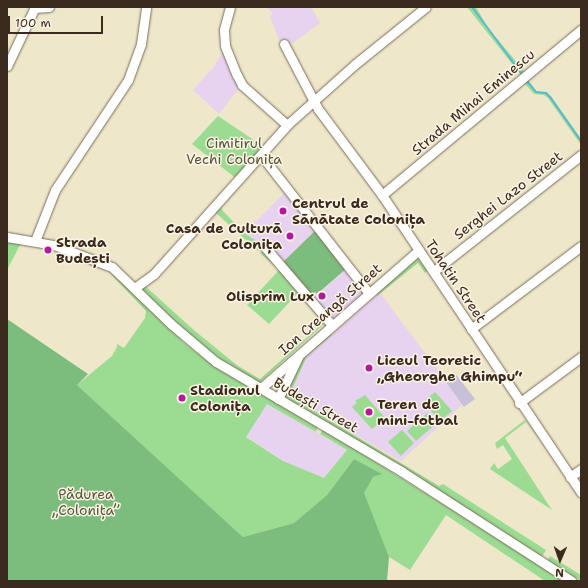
<!DOCTYPE html>
<meta charset="utf-8">
<style>
body{margin:0}
#map{position:relative;width:588px;height:588px;overflow:hidden;background:#eee7ca;font-family:"Shantell Sans",sans-serif}
div>[style]{position:absolute}
.built>*{inset:0;background:#e7d2ef}
.industrial>*{inset:0;background:#c8bfd8}
.green>*{inset:0;background:#9bdc92}
.forest>*{inset:0;background:#7cbc7c}
.stream>*{height:2px;margin:-1px;padding:0 1px;transform-origin:1px;border-radius:1px;background:#58b8d6}
.roads{filter:drop-shadow(0 0 1px #7a6c5a) drop-shadow(0 0 1px #7a6c5a)}
.minor>*{height:9px;margin:-4.5px;padding:0 4.5px;transform-origin:4.5px;border-radius:4.5px;background:#fff}
.dots>*{width:11px;height:11px;translate:-50% -50%;box-sizing:border-box;border:2px solid #fcf5e5;border-radius:50%}
span{translate:-50% -50%;white-space:nowrap;text-align:center;line-height:1.15;-webkit-text-stroke:3px #fcf5e5;paint-order:stroke}
.street-label{font-size:14px;color:#3b2a1e}
.park-label{font-size:14px;color:#53563b}
.poi-label{font-size:14px;color:#3b2a1e;font-weight:700}
.left{translate:0 -50%;text-align:left}
.right{translate:-100% -50%;text-align:right}
.frame{position:absolute;inset:0;border:8px solid #3b2a1e;pointer-events:none}
.north{position:absolute;left:540px;top:540px;width:40px;height:40px;-webkit-text-stroke:3px #fcf5e5;paint-order:stroke;rotate:182deg;font-size:11px;font-weight:700;line-height:16px;text-align:center;color:#3b2a1e}
.north::after{content:'';display:block;margin:auto;width:14px;height:18px;background:#3b2a1e;clip-path:polygon(50% 0,100% 100%,50% 72%,0 100%)}
.scale{position:absolute;left:8px;top:16px;width:95px;height:18px;box-sizing:border-box;border:2px solid #3b2a1e;border-top:0;padding-left:5px;font-size:12px;line-height:14px;white-space:nowrap;color:#3b2a1e;-webkit-text-stroke:3px #fcf5e5;paint-order:stroke}
</style>
<div id="map">
<div class="built">
<div style="clip-path:polygon(267px 7px,311px 7px,320px 23px,293px 43px,288px 43px,279px 40px,270px 16px,273px 14px)"></div>
<div style="clip-path:polygon(224px 50px,240px 87px,219px 114px,193px 90px,213px 68px)"></div>
<div style="clip-path:polygon(285px 192px,316px 230px,285px 261px,285px 265px,265px 246px,244px 233px)"></div>
<div style="clip-path:polygon(347px 268px,366px 291px,334px 318px,330px 317px,311px 295px,315px 291px,318px 294px)"></div>
<div style="clip-path:polygon(380px 293px,463px 404px,401px 461px,289px 396px,307px 356px)"></div>
<div style="clip-path:polygon(267px 404px,347px 450px,324px 478px,283px 461px,246px 436px)"></div>
</div>
<div class="industrial">
<div style="clip-path:polygon(454px 372px,475px 399px,464px 407px,444px 379px)"></div>
</div>
<div class="green">
<div style="clip-path:polygon(467px 7px,476px 7px,488px 28px,525px 72px,521px 75px)"></div>
<div style="clip-path:polygon(528px 80px,536px 91px,551px 96px,581px 139px,581px 145px,548px 98px,544px 95px,534px 94px,524px 83px)"></div>
<div style="clip-path:polygon(218px 116px,264px 147px,237px 179px,192px 144px)"></div>
<div style="clip-path:polygon(221px 206px,222px 210px,244px 233px,265px 246px,258px 251px,215px 212px)"></div>
<div style="clip-path:polygon(7px 243px,21px 243px,7px 270px)"></div>
<div style="clip-path:polygon(265px 250px,325px 323px,258px 384px,224px 363px,181px 329px,141px 288px,144px 285px,195px 331px,238px 366px,260px 379px,323px 323px,298px 293px,269px 324px,247px 305px,279px 270px,260px 253px)"></div>
<div style="clip-path:polygon(418px 259px,429px 270px,425px 273px,418px 263px,377px 296px,375px 291px,412px 260px)"></div>
<div style="clip-path:polygon(115px 273px,184px 343px,210px 363px,318px 426px,316px 432px,267px 404px,246px 437px,283px 461px,324px 478px,347px 450px,320px 434px,323px 429px,565px 581px,545px 581px,446px 515px,410px 570px,389px 557px,365px 501px,364px 493px,368px 483px,373px 477px,381px 474px,354px 459px,327px 495px,294px 523px,243px 537px,77px 385px,112px 356px,117px 347px,117px 344px,124px 348px,145px 318px,146px 311px,111px 274px)"></div>
<div style="clip-path:polygon(328px 331px,332px 335px,307px 356px,289px 396px,439px 486px,443px 484px,546px 550px,542px 557px,284px 397px,304px 353px)"></div>
<div style="clip-path:polygon(435px 392px,452px 411px,440px 421px,423px 402px)"></div>
<div style="clip-path:polygon(365px 395px,385px 418px,372px 429px,352px 407px,357px 403px,355px 401px)"></div>
<div style="clip-path:polygon(427px 413px,437px 423px,416px 441px,407px 431px)"></div>
<div style="clip-path:polygon(525px 420px,548px 451px,526px 422px,505px 438px,552px 510px,490px 469px,494px 463px,498px 469px,512px 459px,503px 445px,497px 449px,495px 443px)"></div>
<div style="clip-path:polygon(402px 430px,414px 443px,401px 456px,388px 442px)"></div>
<div style="clip-path:polygon(550px 556px,581px 575px,581px 581px,547px 561px)"></div>
</div>
<div class="forest">
<div style="clip-path:polygon(316px 230px,347px 268px,317px 294px,315px 292px,311px 295px,285px 265px,284px 261px)"></div>
<div style="clip-path:polygon(7px 319px,88px 374px,77px 385px,243px 537px,294px 523px,327px 495px,354px 459px,382px 474px,373px 477px,364px 493px,389px 557px,387px 581px,7px 581px)"></div>
</div>
<div class="stream">
<div style="left:472px;top:7px;width:82px;rotate:53.4deg"></div>
<div style="left:527px;top:81px;width:14px;rotate:51deg"></div>
<div style="left:536px;top:92px;width:10px;rotate:6deg"></div>
<div style="left:546px;top:93px;width:6px;rotate:45deg"></div>
<div style="left:550px;top:97px;width:54px;rotate:54.8deg"></div>
</div>
<div class="roads">
<div class="minor">
<div style="left:230px;top:7px;width:24px;rotate:105deg"></div>
<div style="left:224px;top:30px;width:16px;rotate:86deg"></div>
<div style="left:225px;top:46px;width:31px;rotate:68deg"></div>
<div style="left:237px;top:75px;width:11px;rotate:63deg"></div>
<div style="left:242px;top:85px;width:60px;rotate:41.6deg"></div>
<div style="left:35px;top:8px;width:14px;rotate:-4deg"></div>
<div style="left:284px;top:44px;width:73px;rotate:62.4deg"></div>
<div style="left:318px;top:109px;width:107px;rotate:53.3deg"></div>
<div style="left:382px;top:195px;width:358px;rotate:56.2deg"></div>
<div style="left:7px;top:66px;width:65px;rotate:-64.6deg"></div>
<div style="left:261px;top:155px;width:175px;rotate:52deg"></div>
<div style="left:382px;top:195px;width:259px;rotate:-39.7deg"></div>
<div style="left:7px;top:237px;width:48px;rotate:9.7deg"></div>
<div style="left:54px;top:245px;width:62px;rotate:20.8deg"></div>
<div style="left:112px;top:267px;width:82px;rotate:44deg"></div>
<div style="left:171px;top:324px;width:59px;rotate:40.2deg"></div>
<div style="left:216px;top:362px;width:215px;rotate:30.5deg"></div>
<div style="left:401px;top:471px;width:203px;rotate:32.8deg"></div>
<div style="left:35px;top:241px;width:55px;rotate:-68.6deg"></div>
<div style="left:55px;top:190px;width:132px;rotate:-56.4deg"></div>
<div style="left:128px;top:80px;width:38px;rotate:-70deg"></div>
<div style="left:141px;top:44px;width:37px;rotate:-82deg"></div>
<div style="left:264px;top:246px;width:103px;rotate:49.3deg"></div>
<div style="left:434px;top:271px;width:187px;rotate:-38.3deg"></div>
<div style="left:136px;top:287px;width:22px;rotate:-36deg"></div>
<div style="left:154px;top:274px;width:200px;rotate:-48.2deg"></div>
<div style="left:287px;top:125px;width:90px;rotate:-41.8deg"></div>
<div style="left:354px;top:65px;width:92px;rotate:-38.9deg"></div>
<div style="left:471px;top:329px;width:138px;rotate:-37deg"></div>
<div style="left:260px;top:389px;width:211px;rotate:-41.2deg"></div>
<div style="left:278px;top:399px;width:47px;rotate:-64.5deg"></div>
<div style="left:519px;top:403px;width:77px;rotate:-36.6deg"></div>
<div style="left:570px;top:477px;width:14px;rotate:-36deg"></div>
</div>
</div>
<div class="dots">
<div style="left:283px;top:211px;background:#b5179e"></div>
<div style="left:290px;top:236px;background:#b5179e"></div>
<div style="left:48px;top:250px;background:#b5179e"></div>
<div style="left:322px;top:296px;background:#b5179e"></div>
<div style="left:369px;top:368px;background:#b5179e"></div>
<div style="left:182px;top:398px;background:#b5179e"></div>
<div style="left:369px;top:412px;background:#b5179e"></div>
</div>
<div class="street-label">
<span style="left:473px;top:102px;rotate:-40deg">Strada Mihai Eminescu</span>
<span style="left:508px;top:195px;rotate:-38deg">Serghei Lazo Street</span>
<span style="left:456px;top:281px;rotate:56deg">Tohatin Street</span>
<span style="left:330px;top:309px;rotate:-41deg">Ion Creangă Street</span>
<span style="left:316px;top:405px;rotate:30deg">Budești Street</span>
</div>
<div class="park-label">
<span style="left:234px;top:151px">Cimitirul<br>Vechi Colonița</span>
<span style="left:86px;top:502px">Pădurea<br>„Colonița”</span>
</div>
<div class="poi-label">
<span class="left" style="left:292px;top:211px">Centrul de<br>Sănătate Colonița</span>
<span class="right" style="left:282px;top:236px">Casa de Cultură<br>Colonița</span>
<span class="left" style="left:56px;top:250px">Strada<br>Budești</span>
<span class="right" style="left:314px;top:296px">Olisprim Lux</span>
<span class="left" style="left:377px;top:368px">Liceul Teoretic<br>„Gheorghe Ghimpu“</span>
<span class="left" style="left:190px;top:398px">Stadionul<br>Colonița</span>
<span class="left" style="left:377px;top:412px">Teren de<br>mini-fotbal</span>
</div>
<div class="frame"></div>
<div class="north">N</div>
<div class="scale">100 m</div>
</div>
